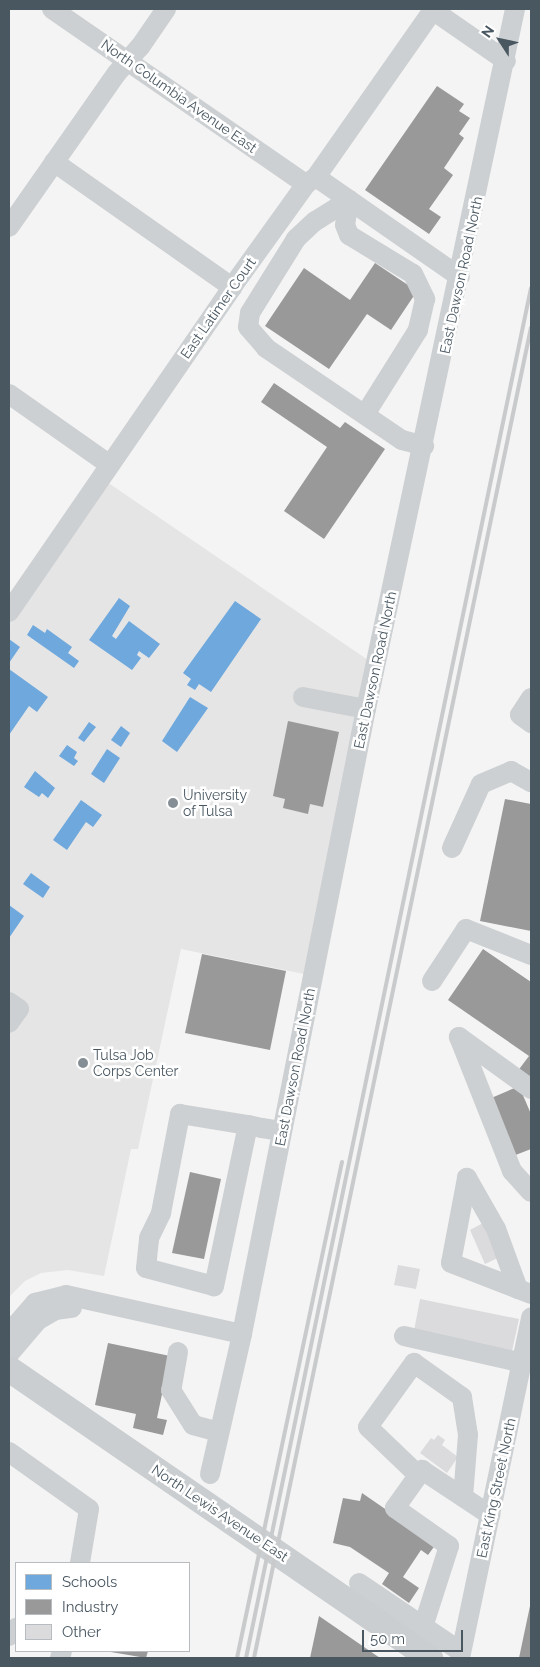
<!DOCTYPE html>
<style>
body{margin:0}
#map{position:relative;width:540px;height:1667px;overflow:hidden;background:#f4f4f4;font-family:Raleway,sans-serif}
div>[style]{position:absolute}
.education>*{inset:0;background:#e5e5e6}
.schools>*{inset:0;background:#6fa8dc}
.industry>*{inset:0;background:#999}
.building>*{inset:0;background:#dbdbdd}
.minor>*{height:20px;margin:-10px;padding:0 10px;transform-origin:10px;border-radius:10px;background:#cdd0d2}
.major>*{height:26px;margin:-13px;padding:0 13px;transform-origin:13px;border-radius:13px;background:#caced0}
.rail>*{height:4px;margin:-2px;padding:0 2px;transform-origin:2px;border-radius:2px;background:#c8cacc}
.dots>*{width:14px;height:14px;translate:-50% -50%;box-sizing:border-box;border:2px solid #fff;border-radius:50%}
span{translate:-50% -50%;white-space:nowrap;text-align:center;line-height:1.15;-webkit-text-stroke:5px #fff;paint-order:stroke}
.street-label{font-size:14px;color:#495761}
.poi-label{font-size:14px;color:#495761}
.left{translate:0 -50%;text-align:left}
.frame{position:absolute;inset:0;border:10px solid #495761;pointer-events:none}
.legend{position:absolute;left:15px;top:1562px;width:175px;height:90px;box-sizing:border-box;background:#fff;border:1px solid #b6bcc0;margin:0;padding:6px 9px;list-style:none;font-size:15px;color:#495761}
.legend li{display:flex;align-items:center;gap:10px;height:25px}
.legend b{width:25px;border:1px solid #b6bcc0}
.north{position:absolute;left:475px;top:15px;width:50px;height:50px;-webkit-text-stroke:4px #fff;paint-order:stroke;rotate:305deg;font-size:14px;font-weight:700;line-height:20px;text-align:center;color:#495761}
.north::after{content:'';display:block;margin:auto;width:18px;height:22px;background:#495761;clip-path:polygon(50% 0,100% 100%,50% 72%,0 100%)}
.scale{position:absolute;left:362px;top:1630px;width:101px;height:22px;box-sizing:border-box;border:2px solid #495761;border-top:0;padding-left:6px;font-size:15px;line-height:18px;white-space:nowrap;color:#495761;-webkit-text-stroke:4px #fff;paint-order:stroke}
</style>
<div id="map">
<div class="education">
<div style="clip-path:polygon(107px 482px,368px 660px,304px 974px,181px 949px,138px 1149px,131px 1149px,104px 1276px,68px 1270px,41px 1273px,25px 1281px,9px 1297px,9px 623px)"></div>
</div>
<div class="schools">
<div style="clip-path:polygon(119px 598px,130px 606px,112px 636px,116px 639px,129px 621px,160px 644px,149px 658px,139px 651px,137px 655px,141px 658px,132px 670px,89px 640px)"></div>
<div style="clip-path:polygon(235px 601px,261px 619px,211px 692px,199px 684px,195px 690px,187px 685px,191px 679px,183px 673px)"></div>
<div style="clip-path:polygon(33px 625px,45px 633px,47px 629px,72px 647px,68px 653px,79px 661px,74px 668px,27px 635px)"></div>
<div style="clip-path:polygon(9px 639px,20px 647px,9px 663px)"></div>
<div style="clip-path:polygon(9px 669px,48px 697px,37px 712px,29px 706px,9px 735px)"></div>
<div style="clip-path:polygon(190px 697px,208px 708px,177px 752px,162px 741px)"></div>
<div style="clip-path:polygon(89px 722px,96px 727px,84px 742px,78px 738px)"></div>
<div style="clip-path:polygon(121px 726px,130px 733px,121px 747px,111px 740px)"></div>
<div style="clip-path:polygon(67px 745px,77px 752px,74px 758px,78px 761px,74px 766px,59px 756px)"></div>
<div style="clip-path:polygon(107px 749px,120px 758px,104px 783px,91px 774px)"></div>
<div style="clip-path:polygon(35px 771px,55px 788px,48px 798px,42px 793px,39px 797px,24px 787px)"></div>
<div style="clip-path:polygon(81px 800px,102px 815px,93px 827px,86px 822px,67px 850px,53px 840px)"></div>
<div style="clip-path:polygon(31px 873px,50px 887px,43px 898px,23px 884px)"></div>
<div style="clip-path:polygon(9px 905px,24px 916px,9px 938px)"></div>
</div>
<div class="industry">
<div style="clip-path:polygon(437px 86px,464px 104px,459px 111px,470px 118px,459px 134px,464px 138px,444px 168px,453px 175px,429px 209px,441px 217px,429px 234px,365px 190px)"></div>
<div style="clip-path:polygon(375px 263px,417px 291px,391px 330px,367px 314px,329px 369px,265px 326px,304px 268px,350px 300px)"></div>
<div style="clip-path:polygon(274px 383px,340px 428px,345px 422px,385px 449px,324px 539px,284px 511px,327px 447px,261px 402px)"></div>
<div style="clip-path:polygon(288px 721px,339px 732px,323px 807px,310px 804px,308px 814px,283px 808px,285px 799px,273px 796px)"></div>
<div style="clip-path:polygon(505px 799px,531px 804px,531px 931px,480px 921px)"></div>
<div style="clip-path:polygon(483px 949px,531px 982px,531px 1082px,517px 1072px,529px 1056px,448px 1000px)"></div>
<div style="clip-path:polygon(202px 954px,286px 971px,270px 1050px,185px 1033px)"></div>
<div style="clip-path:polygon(519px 1086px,531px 1114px,531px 1149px,513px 1156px,489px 1099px)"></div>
<div style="clip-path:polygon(190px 1172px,221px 1179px,204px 1259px,172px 1253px)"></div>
<div style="clip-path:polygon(108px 1343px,170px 1356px,157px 1418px,167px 1420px,163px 1435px,133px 1428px,136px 1414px,95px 1405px)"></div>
<div style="clip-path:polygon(362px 1493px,436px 1544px,428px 1555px,421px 1550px,403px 1577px,419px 1588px,409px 1603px,382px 1584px,389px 1573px,350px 1547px,333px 1543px,343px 1498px,360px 1501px)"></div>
<div style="clip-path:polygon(530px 1606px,531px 1658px,519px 1658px)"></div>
<div style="clip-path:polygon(319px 1616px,380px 1658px,310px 1658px)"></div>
<div style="clip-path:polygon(105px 1651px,148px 1651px,146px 1658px)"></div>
</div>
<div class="building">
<div style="clip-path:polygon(483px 1223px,500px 1257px,485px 1264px,470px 1230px)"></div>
<div style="clip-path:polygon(398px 1265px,420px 1269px,416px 1289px,394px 1285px)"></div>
<div style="clip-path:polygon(420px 1299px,519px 1319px,512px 1351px,414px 1331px)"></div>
<div style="clip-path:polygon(438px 1435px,445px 1440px,442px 1445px,458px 1457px,447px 1473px,420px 1453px,431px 1438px,434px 1440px)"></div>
</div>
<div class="minor">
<div style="left:52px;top:9px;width:308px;rotate:34.6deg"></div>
<div style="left:431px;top:9px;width:91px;rotate:34.7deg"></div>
<div style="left:54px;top:162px;width:218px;rotate:35.1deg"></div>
<div style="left:316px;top:177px;width:175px;rotate:34.8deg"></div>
<div style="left:349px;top:200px;width:40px;rotate:148deg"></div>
<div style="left:315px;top:221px;width:26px;rotate:137deg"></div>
<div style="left:296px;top:239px;width:87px;rotate:121.9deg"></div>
<div style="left:250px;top:313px;width:14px;rotate:98deg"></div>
<div style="left:248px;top:327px;width:28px;rotate:49deg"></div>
<div style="left:266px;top:348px;width:164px;rotate:34.1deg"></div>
<div style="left:402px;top:440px;width:23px;rotate:15deg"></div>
<div style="left:349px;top:200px;width:25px;rotate:99deg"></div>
<div style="left:345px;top:225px;width:11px;rotate:68deg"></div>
<div style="left:349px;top:235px;width:75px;rotate:31.4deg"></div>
<div style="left:413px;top:274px;width:28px;rotate:64deg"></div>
<div style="left:425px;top:299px;width:32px;rotate:103deg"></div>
<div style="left:418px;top:330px;width:98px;rotate:122.1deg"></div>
<div style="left:9px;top:227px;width:188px;rotate:-55deg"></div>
<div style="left:117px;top:73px;width:35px;rotate:-49deg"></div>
<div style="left:140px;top:47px;width:46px;rotate:-55.6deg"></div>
<div style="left:9px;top:394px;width:123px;rotate:35.1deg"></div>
<div style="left:9px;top:612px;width:394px;rotate:-55.5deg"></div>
<div style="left:232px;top:287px;width:127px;rotate:-54.3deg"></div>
<div style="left:306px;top:184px;width:12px;rotate:-35deg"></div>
<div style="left:316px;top:177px;width:204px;rotate:-55deg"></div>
<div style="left:303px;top:697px;width:64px;rotate:10.8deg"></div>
<div style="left:531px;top:698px;width:20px;rotate:123deg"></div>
<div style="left:520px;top:715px;width:14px;rotate:36deg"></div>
<div style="left:452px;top:848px;width:70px;rotate:-65.6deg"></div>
<div style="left:481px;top:784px;width:33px;rotate:-23deg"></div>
<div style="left:511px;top:771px;width:23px;rotate:29deg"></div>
<div style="left:432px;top:981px;width:62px;rotate:-56.8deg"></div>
<div style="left:466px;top:929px;width:70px;rotate:21.8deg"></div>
<div style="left:9px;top:1002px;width:12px;rotate:35deg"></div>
<div style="left:19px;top:1009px;width:17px;rotate:126deg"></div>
<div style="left:531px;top:1089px;width:89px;rotate:-144.2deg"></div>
<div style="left:459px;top:1037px;width:144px;rotate:68.4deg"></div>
<div style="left:512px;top:1171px;width:28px;rotate:48deg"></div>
<div style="left:248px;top:1125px;width:165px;rotate:101.9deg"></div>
<div style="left:214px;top:1286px;width:70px;rotate:-165.2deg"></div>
<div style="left:146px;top:1268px;width:30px;rotate:-84deg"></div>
<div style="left:149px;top:1238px;width:28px;rotate:-64deg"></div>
<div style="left:161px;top:1213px;width:101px;rotate:-79.1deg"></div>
<div style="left:180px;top:1114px;width:69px;rotate:9.2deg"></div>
<div style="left:248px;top:1125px;width:14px;rotate:12deg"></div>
<div style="left:262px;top:1128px;width:20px;rotate:9deg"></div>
<div style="left:518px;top:1289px;width:64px;rotate:-110.1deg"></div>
<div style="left:496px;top:1229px;width:59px;rotate:-119.6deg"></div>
<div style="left:467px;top:1178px;width:86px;rotate:100.7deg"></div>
<div style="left:451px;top:1263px;width:72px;rotate:21.2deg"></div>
<div style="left:518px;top:1289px;width:14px;rotate:21deg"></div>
<div style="left:9px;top:1333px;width:40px;rotate:-49deg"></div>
<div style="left:35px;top:1303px;width:32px;rotate:-14deg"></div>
<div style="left:66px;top:1295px;width:180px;rotate:12.5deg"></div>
<div style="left:404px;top:1336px;width:122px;rotate:12.8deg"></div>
<div style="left:178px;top:1352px;width:39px;rotate:100deg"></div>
<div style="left:171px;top:1390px;width:41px;rotate:57.8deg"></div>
<div style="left:193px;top:1425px;width:27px;rotate:15deg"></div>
<div style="left:9px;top:1354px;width:45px;rotate:-49.5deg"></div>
<div style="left:38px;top:1320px;width:20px;rotate:-30deg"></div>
<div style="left:55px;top:1310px;width:17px;rotate:-7deg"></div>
<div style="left:9px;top:1452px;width:98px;rotate:35.5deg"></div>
<div style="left:89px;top:1509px;width:55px;rotate:99.5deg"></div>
<div style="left:210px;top:1474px;width:144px;rotate:-77.1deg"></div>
<div style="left:242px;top:1334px;width:637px;rotate:-78.78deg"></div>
<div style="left:366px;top:709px;width:716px;rotate:-77.98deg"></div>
<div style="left:418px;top:1475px;width:69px;rotate:-136.2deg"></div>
<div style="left:368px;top:1427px;width:79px;rotate:-54.3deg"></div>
<div style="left:414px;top:1363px;width:59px;rotate:35.3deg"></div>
<div style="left:462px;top:1397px;width:38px;rotate:81deg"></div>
<div style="left:468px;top:1435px;width:62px;rotate:94.6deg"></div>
<div style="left:359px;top:1583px;width:122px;rotate:34deg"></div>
<div style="left:423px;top:1627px;width:85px;rotate:-72.2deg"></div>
<div style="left:449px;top:1546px;width:66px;rotate:-144.9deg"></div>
<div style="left:395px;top:1508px;width:47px;rotate:-54.6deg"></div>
<div style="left:422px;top:1470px;width:82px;rotate:33.5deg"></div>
<div style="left:9px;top:1636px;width:11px;rotate:-49deg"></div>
<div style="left:60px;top:1658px;width:7px;rotate:-74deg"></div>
<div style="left:460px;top:1658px;width:348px;rotate:-78.2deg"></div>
</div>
<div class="major">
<div style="left:9px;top:1369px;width:511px;rotate:34.47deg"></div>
</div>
<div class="rail">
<div style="left:237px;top:1658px;width:507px;rotate:-78.05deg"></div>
<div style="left:246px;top:1658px;width:1399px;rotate:-78.25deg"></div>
<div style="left:254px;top:1658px;width:1359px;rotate:-78.24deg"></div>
</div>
<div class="dots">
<div style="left:173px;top:803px;background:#858e94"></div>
<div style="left:83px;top:1063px;background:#858e94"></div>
</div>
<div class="street-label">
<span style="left:179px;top:96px;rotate:35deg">North Columbia Avenue East</span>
<span style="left:461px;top:275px;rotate:-78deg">East Dawson Road North</span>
<span style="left:218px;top:308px;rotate:-55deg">East Latimer Court</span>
<span style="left:375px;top:670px;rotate:-78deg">East Dawson Road North</span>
<span style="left:295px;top:1067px;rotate:-79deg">East Dawson Road North</span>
<span style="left:496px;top:1488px;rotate:-78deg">East King Street North</span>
<span style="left:220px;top:1513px;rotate:34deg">North Lewis Avenue East</span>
</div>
<div class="poi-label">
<span class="left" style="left:183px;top:803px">University<br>of Tulsa</span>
<span class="left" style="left:93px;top:1063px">Tulsa Job<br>Corps Center</span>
</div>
<div class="frame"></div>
<ul class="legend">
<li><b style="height:14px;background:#6fa8dc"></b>Schools</li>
<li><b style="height:14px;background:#999"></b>Industry</li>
<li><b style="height:14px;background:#dbdbdd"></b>Other</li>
</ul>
<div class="north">N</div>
<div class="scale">50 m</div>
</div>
